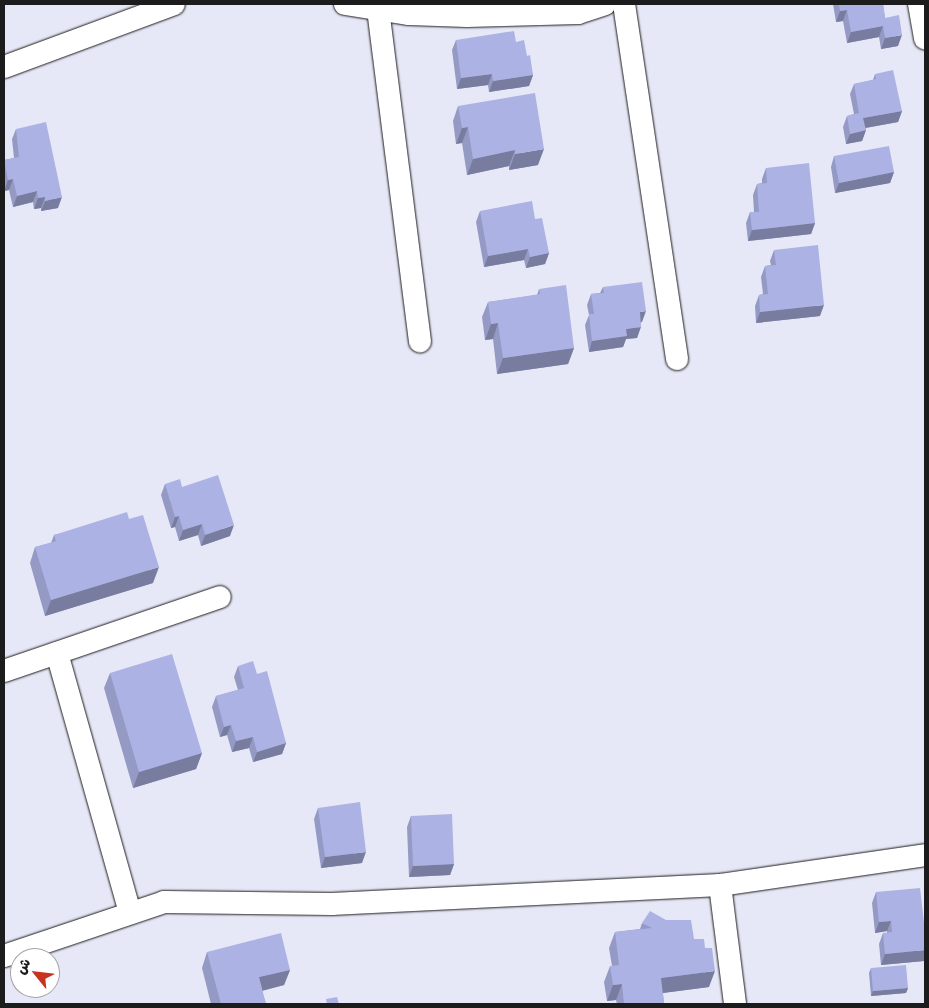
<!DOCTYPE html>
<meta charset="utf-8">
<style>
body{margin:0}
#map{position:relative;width:929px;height:1008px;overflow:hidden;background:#e6e8f7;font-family:Mali,"Playpen Sans Arabic",sans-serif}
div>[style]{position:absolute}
.roads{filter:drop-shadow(0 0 1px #1c1c1c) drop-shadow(0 0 1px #1c1c1c)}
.minor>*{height:22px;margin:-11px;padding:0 11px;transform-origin:11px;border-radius:11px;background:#fff}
.wall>*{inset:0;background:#949ac4}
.shaded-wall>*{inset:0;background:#787da0}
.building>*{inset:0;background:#acb3e4}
span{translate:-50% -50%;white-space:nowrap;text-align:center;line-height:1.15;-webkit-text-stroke:4px #fff;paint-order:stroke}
.frame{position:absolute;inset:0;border:5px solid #1c1c1c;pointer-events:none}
.north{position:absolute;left:10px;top:948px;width:50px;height:50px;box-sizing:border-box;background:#fff;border:1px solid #a4a4a4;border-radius:50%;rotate:299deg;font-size:14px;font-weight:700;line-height:20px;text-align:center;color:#1c1c1c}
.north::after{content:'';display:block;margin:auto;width:18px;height:22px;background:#c8321e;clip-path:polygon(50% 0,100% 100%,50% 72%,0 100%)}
</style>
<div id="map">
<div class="roads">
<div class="minor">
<div style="left:345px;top:4px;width:65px;rotate:8.9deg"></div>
<div style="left:409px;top:14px;width:58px;rotate:2deg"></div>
<div style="left:467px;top:16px;width:111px;rotate:-1.5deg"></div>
<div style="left:578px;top:13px;width:28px;rotate:-18deg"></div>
<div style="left:624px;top:4px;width:359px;rotate:81.5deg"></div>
<div style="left:919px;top:4px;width:35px;rotate:80deg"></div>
<div style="left:378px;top:9px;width:335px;rotate:82.8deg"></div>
<div style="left:4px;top:67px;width:181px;rotate:-20.3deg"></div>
<div style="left:57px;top:653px;width:270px;rotate:74.3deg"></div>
<div style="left:4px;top:671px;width:228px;rotate:-18.9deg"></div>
<div style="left:720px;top:885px;width:120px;rotate:82.8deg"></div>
<div style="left:4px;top:956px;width:169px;rotate:-18.6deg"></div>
<div style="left:164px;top:902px;width:168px;rotate:0.7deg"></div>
<div style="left:332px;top:904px;width:388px;rotate:-2.8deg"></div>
<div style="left:720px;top:885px;width:207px;rotate:-8.3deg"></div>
</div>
</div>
<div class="wall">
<div style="clip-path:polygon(833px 4px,883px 4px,885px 18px,898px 46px,881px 49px,879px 37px,847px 43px,843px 21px,836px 22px)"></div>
<div style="clip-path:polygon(456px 40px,516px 42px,527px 56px,533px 75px,529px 86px,489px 92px,488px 85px,457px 89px,452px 50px)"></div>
<div style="clip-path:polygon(875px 74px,902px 111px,898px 122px,866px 128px,866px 130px,862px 141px,846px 144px,843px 127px,847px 116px,854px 114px,850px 94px,854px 84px,873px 80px)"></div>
<div style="clip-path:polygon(458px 106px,538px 165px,509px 170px,509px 166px,467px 175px,462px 143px,456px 144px,453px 121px)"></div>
<div style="clip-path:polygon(16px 129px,58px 208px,41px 211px,41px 208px,34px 209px,33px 202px,13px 207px,9px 190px,4px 191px,4px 160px,14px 158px,12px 139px)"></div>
<div style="clip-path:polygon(834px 156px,894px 172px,890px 183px,835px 193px,831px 167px)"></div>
<div style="clip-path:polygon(766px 168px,815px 223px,811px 234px,748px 241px,746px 223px,750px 212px,754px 212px,753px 195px,757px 184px,762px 183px,762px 179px)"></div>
<div style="clip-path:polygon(480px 211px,535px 219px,549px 253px,545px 264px,526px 268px,524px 260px,484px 267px,476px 222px)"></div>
<div style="clip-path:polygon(774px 250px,820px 316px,756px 323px,755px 306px,759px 295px,763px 294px,761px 277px,765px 266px,771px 265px,770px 261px)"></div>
<div style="clip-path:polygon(603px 287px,642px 322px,641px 322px,637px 338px,626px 339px,623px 347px,589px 352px,585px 325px,589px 315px,587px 305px,591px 294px,600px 293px)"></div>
<div style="clip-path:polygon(539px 289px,574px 348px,568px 364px,497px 374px,493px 339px,485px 340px,482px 317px,488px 302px,537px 295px)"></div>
<div style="clip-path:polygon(165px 484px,182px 487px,230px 536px,201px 546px,198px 535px,179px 541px,175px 527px,171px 528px,161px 495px)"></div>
<div style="clip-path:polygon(129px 519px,153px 583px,45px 616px,30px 563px,35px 547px,51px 543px,54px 535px)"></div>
<div style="clip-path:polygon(238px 666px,257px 674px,286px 743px,282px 754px,253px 762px,249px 748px,232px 752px,227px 735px,220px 737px,212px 707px,216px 696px,238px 690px,234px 677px)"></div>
<div style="clip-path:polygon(110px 673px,202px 753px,196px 769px,133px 788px,104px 688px)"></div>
<div style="clip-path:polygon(318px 808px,362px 863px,321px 868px,314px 819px)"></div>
<div style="clip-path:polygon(411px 816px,454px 864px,450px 875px,409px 877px,407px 827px)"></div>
<div style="clip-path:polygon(876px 892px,924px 961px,881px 965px,879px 944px,883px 933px,887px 933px,887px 931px,875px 933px,872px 903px)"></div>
<div style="clip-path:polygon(642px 923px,694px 939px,709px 987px,663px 993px,664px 1004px,617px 1004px,616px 1000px,607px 1001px,604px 982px,610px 966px,612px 966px,609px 948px,615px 932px,640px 929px)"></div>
<div style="clip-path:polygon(207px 952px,290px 970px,284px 985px,262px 991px,266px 1004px,211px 1004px,202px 968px)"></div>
<div style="clip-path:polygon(871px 968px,908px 988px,906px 993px,871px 996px,869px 973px)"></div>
</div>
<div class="shaded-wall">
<div style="clip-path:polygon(847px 10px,843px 21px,836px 22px,840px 11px)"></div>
<div style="clip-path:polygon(883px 26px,879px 37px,847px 43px,851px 32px)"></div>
<div style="clip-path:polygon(902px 35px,898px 46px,881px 49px,885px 38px)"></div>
<div style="clip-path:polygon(492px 74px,488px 85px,457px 89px,461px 78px)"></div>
<div style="clip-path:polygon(533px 75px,529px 86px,489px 92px,493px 81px)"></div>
<div style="clip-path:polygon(902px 111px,898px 122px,859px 129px,863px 118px)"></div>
<div style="clip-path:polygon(468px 127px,462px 143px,456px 144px,462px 128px)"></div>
<div style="clip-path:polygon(866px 130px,862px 141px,846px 144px,850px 134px)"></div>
<div style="clip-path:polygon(544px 149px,538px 165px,509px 170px,515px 154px)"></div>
<div style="clip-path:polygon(515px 150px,509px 166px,467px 175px,473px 159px)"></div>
<div style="clip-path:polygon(894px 172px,890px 183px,835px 193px,839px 183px)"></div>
<div style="clip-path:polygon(13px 179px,9px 190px,4px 191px,8px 180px)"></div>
<div style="clip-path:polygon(37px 191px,33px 202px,13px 207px,17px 196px)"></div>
<div style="clip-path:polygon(45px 197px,41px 208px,34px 209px,38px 198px)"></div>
<div style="clip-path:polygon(62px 197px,58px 208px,41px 211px,45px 201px)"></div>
<div style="clip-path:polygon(815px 223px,811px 234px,748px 241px,752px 230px)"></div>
<div style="clip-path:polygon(528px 249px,524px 260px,484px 267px,488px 256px)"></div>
<div style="clip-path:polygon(549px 253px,545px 264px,526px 268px,530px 257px)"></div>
<div style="clip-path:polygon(824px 305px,820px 316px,756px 323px,760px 312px)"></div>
<div style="clip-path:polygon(646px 311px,642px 322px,636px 323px,640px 312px)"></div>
<div style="clip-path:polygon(498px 323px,493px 339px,485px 340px,491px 324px)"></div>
<div style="clip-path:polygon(641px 327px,637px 338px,626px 339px,623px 347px,589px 352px,592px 341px,626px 329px)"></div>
<div style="clip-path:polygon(574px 348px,568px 364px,497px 374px,503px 358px)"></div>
<div style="clip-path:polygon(179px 516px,175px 527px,171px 528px,175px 517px)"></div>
<div style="clip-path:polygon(202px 524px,198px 535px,179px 541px,183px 530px)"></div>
<div style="clip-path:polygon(234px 525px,230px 536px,201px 546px,205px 535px)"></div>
<div style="clip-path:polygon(159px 567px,153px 583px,45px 616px,51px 600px)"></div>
<div style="clip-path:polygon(231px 725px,227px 735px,220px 737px,224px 727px)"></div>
<div style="clip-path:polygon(253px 737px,249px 748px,232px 752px,236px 741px)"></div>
<div style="clip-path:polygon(286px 743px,282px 754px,253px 762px,257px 752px)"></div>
<div style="clip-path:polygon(202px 753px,196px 769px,133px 788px,139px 772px)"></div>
<div style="clip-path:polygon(366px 852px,362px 863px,321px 868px,325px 857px)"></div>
<div style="clip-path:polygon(454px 864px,450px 875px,409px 877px,413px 866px)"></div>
<div style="clip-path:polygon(891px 921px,887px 931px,875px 933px,879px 922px)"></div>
<div style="clip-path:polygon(925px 950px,925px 956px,924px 961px,881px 965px,885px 954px)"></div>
<div style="clip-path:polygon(290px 970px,284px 985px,253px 993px,259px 977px)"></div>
<div style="clip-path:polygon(715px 971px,709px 987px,655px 994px,661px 978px)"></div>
<div style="clip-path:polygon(622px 984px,616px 1000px,607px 1001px,613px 985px)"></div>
<div style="clip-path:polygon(908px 988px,906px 993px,871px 996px,873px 991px)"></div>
</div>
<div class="building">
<div style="clip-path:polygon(839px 4px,883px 4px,885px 18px,899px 15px,902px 35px,885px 38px,883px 26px,851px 32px,847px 10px,840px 11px)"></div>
<div style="clip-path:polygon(514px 31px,516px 42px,524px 40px,527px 56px,530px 55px,533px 75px,493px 81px,492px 74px,461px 78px,456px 40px)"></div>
<div style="clip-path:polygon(893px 70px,902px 111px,863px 118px,866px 130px,850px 134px,847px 116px,859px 113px,854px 84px,876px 79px,875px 74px)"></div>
<div style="clip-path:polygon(535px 93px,544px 149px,515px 154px,515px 150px,473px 159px,468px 127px,462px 128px,458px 106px)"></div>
<div style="clip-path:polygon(46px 122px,62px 197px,45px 201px,45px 197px,38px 198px,37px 191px,17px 196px,13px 179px,8px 180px,4px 160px,19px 157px,16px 129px)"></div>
<div style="clip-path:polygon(889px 146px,894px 172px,839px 183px,834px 156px)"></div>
<div style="clip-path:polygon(809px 163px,815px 223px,752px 230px,750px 212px,759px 212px,757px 184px,767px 183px,766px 168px)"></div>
<div style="clip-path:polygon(532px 201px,535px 219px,542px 218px,549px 253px,530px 257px,528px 249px,488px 256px,480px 211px)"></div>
<div style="clip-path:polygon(818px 245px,824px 305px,760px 312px,759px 295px,768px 294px,765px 266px,776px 265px,774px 250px)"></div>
<div style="clip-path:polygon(642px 282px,646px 311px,640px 312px,641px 327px,626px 329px,627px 336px,592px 341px,589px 314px,594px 314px,591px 294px,604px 293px,603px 287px)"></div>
<div style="clip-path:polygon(566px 285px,574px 348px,503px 358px,498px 323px,491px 324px,488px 302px,540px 294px,539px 289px)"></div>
<div style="clip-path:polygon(218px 475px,234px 525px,205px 535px,202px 524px,183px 530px,179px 516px,175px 517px,165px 484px,180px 479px,182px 487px)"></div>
<div style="clip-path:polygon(127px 512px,129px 519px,143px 515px,159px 567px,51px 600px,35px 547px,56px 541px,54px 535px)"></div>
<div style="clip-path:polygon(172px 654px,202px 753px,139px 772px,110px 673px)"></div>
<div style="clip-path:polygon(253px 661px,257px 674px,267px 671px,286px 743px,257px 752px,253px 737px,236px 741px,231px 725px,224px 727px,216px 696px,244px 688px,238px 666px)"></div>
<div style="clip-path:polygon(360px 802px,366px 852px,325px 857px,318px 808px)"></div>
<div style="clip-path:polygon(452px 814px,454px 864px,413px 866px,411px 816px)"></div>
<div style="clip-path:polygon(920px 888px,925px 931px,925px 950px,885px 954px,883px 933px,892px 932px,891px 921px,879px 922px,876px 892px)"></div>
<div style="clip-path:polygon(650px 911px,666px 920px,691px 920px,694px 939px,704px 939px,705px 948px,712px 948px,715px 971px,661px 978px,664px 1004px,624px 1004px,622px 984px,613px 985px,610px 966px,619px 965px,615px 932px,652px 928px,642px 923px)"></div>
<div style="clip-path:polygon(281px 933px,290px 970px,259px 977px,266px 1004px,221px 1004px,207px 952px)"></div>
<div style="clip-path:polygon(906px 965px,908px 988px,873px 991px,871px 968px)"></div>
<div style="clip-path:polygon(337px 997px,339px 1004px,327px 1004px,326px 999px)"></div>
</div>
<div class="frame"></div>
<div class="north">ش</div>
</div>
